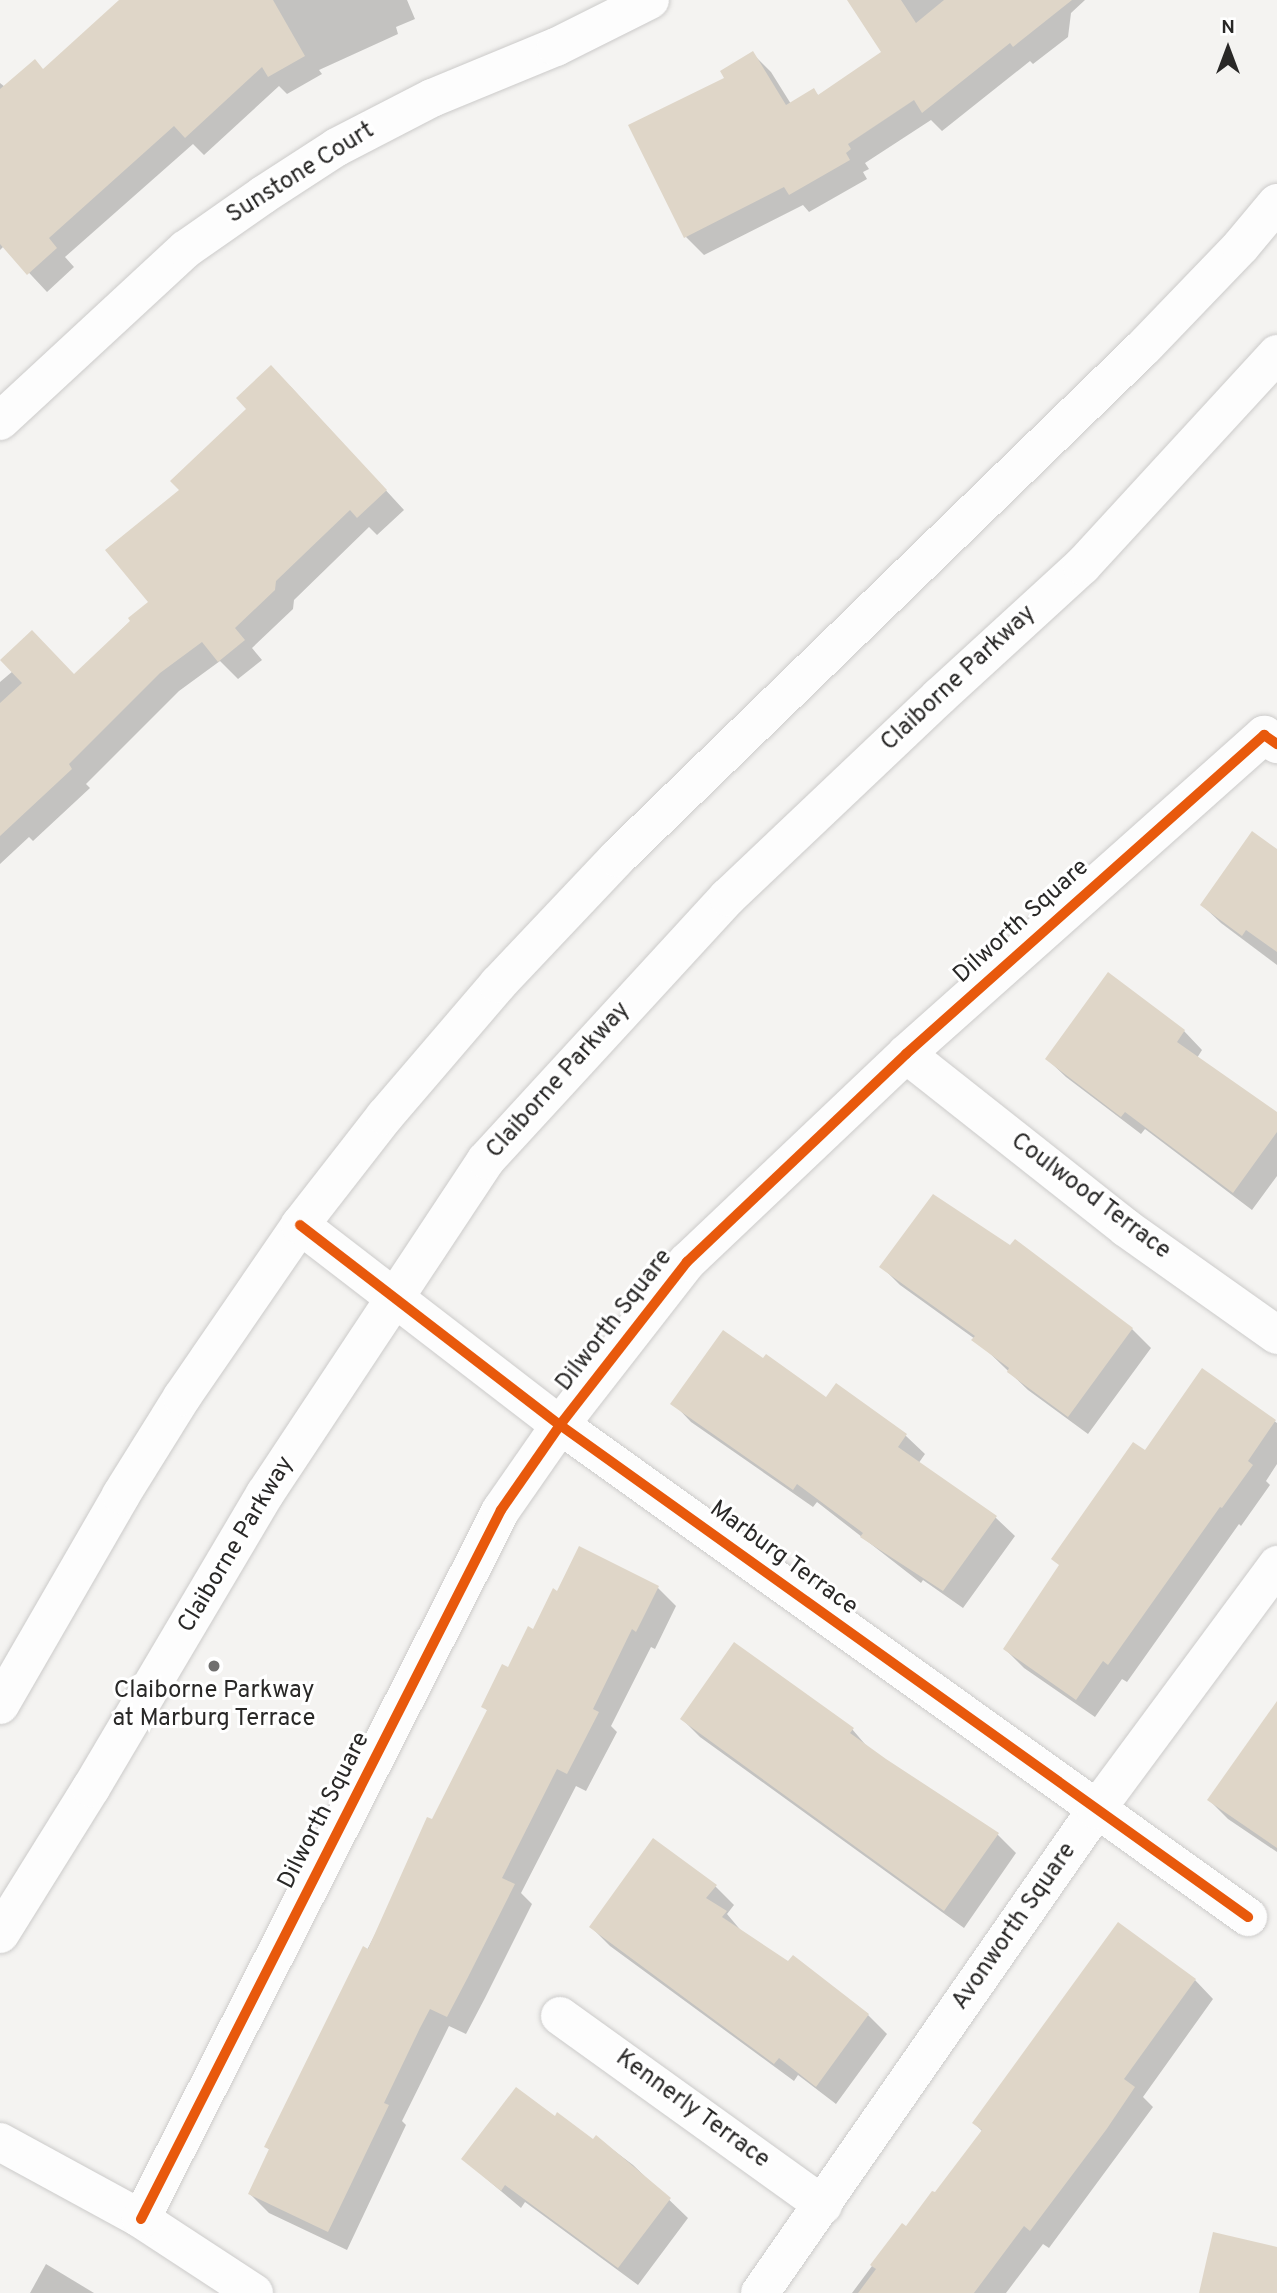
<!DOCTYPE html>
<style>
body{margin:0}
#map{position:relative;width:1277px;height:2293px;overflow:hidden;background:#f4f3f1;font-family:Overpass,sans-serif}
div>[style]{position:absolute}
.shadow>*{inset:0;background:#0003}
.building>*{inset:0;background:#dfd6c8}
.roads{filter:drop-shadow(0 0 2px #cccbca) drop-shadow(0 0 2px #cccbca)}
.minor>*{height:38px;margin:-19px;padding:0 19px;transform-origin:19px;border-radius:19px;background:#fdfdfd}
.major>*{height:38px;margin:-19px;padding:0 19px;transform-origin:19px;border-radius:19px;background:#fdfdfd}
.cycleway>*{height:10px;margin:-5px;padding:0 5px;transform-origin:5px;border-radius:5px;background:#e8590c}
.dots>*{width:19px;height:19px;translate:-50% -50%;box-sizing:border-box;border:4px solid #fff;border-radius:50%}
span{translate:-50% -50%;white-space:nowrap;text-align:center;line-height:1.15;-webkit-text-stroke:6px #fff;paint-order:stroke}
.street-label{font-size:24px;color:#292827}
.poi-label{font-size:24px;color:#292827}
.north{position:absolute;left:1193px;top:14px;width:70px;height:70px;-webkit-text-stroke:5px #fff;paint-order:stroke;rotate:0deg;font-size:19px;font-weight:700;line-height:28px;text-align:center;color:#292827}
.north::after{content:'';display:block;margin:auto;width:24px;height:32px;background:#292827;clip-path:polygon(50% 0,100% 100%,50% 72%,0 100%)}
</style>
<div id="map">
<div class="shadow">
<div style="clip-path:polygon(122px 0,407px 0,415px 19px,396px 27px,398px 34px,319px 70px,322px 74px,287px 94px,279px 86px,204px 155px,193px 144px,65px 257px,74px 267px,47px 292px,4px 246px,0 250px,0 83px,5px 87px,44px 71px)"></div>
<div style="clip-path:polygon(850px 0,1085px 0,1071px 13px,1068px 37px,1033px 64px,1030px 61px,942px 131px,931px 120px,865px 163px,869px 169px,863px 172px,867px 179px,809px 212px,803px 205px,704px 255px,686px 237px,726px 78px,752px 53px,771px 72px,791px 104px,814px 91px,819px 96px,883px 52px)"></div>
<div style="clip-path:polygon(290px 386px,404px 510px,377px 535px,369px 527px,294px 600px,293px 609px,252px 648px,262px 660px,238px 679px,220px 661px,179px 691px,86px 784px,90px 788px,33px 841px,29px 837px,0 864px,0 682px,13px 671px,74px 676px,150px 602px,181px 490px)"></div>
<div style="clip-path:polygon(1277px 849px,1277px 965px,1221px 923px,1202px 905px)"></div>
<div style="clip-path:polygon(1184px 1031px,1202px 1050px,1197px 1058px,1277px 1115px,1277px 1176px,1252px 1210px,1145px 1129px,1141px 1134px,1066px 1077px,1047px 1059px)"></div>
<div style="clip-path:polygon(1015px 1242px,1132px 1329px,1151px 1348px,1088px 1434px,1028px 1390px,975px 1339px,900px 1285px,882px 1267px,1010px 1248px)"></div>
<div style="clip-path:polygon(1203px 1371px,1277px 1423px,1277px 1464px,1266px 1481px,1270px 1485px,1241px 1526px,1239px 1524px,1127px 1682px,1122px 1679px,1095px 1717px,1024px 1668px,1005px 1649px)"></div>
<div style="clip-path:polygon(836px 1386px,906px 1436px,925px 1454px,918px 1464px,996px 1518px,1015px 1536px,963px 1608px,923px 1580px,921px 1583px,817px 1502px,813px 1507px,691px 1422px,673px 1403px,827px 1399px)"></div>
<div style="clip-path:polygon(658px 1588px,676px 1606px,655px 1649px,651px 1647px,611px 1726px,617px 1732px,586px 1791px,576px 1786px,521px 1893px,532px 1904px,485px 1998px,466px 2034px,449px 2026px,402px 2121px,406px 2125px,347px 2250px,269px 2213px,250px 2194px,271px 2151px,266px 2147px,489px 1712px,483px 1706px,558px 1593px)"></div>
<div style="clip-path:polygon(1277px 1705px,1277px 1852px,1228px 1819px,1209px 1800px)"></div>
<div style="clip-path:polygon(682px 1719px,852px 1729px,870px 1750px,998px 1835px,1016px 1853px,964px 1928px,700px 1737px)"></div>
<div style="clip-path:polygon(715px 1886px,734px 1905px,727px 1914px,743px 1933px,868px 2015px,887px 2034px,836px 2104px,798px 2075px,794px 2081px,610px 1946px,591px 1927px)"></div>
<div style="clip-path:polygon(1195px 1980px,1213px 1999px,1143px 2097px,1153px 2107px,1049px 2248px,1043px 2244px,1006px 2293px,852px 2293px,872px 2266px,936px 2194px,983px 2132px,974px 2123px)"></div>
<div style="clip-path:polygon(555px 2118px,593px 2141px,596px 2137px,633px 2165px,688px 2218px,638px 2285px,525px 2202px,521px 2208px,463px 2159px)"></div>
<div style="clip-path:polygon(46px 2264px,94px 2293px,30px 2293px)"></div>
</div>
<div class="building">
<div style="clip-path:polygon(119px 0,273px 0,305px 56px,268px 77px,262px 67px,185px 138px,174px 126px,49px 238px,57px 248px,27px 275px,0 244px,0 89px,35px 59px,43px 69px)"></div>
<div style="clip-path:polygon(847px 0,901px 0,916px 23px,944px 0,1072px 0,1013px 47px,1010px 43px,922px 113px,914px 100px,848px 144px,851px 149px,846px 153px,850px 160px,789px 195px,784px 187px,684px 238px,628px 125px,724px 78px,720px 71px,753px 51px,786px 105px,814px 88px,818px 95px,881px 52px)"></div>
<div style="clip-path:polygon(271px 365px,387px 490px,357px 518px,350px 510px,276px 581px,275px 590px,235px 628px,245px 640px,218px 662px,202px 642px,160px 673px,69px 764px,72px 769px,0 836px,0 703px,22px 683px,0 660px,32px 630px,74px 674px,130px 621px,128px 618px,148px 602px,105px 550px,179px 490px,170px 481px,246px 409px,236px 398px)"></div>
<div style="clip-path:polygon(1252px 831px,1277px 849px,1277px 952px,1246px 930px,1242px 936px,1200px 905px)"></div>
<div style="clip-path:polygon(1108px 972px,1185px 1030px,1177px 1042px,1277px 1112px,1277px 1132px,1233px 1193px,1125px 1112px,1121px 1117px,1045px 1059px)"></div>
<div style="clip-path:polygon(933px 1194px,1010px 1245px,1015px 1239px,1133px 1328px,1068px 1417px,1007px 1372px,1009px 1368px,971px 1340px,975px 1336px,879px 1267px)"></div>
<div style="clip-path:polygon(723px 1330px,763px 1358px,766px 1354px,826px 1397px,836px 1383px,907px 1434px,898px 1447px,997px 1516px,943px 1591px,860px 1537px,863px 1533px,797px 1484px,793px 1490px,670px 1404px)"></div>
<div style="clip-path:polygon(1202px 1368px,1276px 1420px,1248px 1461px,1253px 1465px,1222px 1508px,1220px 1507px,1108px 1665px,1103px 1661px,1076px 1700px,1003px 1649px,1059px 1565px,1051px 1559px,1133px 1442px,1145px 1450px)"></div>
<div style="clip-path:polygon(579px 1546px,659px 1586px,636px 1632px,632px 1629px,593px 1709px,599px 1712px,567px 1774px,557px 1769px,502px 1878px,515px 1884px,467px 1979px,447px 2017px,430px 2009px,420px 2028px,384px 2103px,389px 2105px,328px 2232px,248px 2194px,269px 2149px,264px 2147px,363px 1946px,368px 1949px,427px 1817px,432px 1819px,487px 1710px,481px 1707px,502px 1664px,508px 1667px,528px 1626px,533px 1629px,553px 1588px,557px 1591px)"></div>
<div style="clip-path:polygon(734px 1642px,854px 1728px,850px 1733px,886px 1759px,999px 1833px,944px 1911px,680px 1719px)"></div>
<div style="clip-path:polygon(1277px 1701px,1277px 1848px,1207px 1800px)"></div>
<div style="clip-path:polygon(653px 1838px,717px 1885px,706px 1898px,727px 1911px,722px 1917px,788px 1961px,793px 1955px,869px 2014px,816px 2087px,779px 2058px,774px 2064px,589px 1927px)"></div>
<div style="clip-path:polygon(1118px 1922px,1196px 1979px,1124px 2079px,1135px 2087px,1106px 2130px,1030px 2231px,1024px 2226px,974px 2293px,858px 2293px,876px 2269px,870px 2265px,902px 2223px,906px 2226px,932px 2191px,935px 2192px,982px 2130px,972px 2123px)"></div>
<div style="clip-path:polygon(516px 2087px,555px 2116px,557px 2112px,593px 2139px,596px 2135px,671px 2198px,618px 2268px,505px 2185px,501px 2191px,461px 2159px)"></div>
<div style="clip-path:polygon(1213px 2232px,1277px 2247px,1277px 2293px,1199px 2293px)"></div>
</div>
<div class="roads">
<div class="minor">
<div style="left:0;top:421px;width:253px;rotate:-42.8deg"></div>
<div style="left:186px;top:249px;width:94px;rotate:-35deg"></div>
<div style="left:263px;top:195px;width:88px;rotate:-33deg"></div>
<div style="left:337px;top:147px;width:107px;rotate:-27.3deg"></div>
<div style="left:432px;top:98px;width:134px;rotate:-22.4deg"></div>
<div style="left:556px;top:47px;width:105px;rotate:-26.6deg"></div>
<div style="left:906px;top:1054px;width:280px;rotate:38.3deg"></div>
<div style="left:1126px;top:1228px;width:185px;rotate:35.3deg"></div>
<div style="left:300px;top:1225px;width:328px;rotate:37.6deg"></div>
<div style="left:560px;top:1425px;width:846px;rotate:35.57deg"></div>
<div style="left:560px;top:2016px;width:324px;rotate:35.7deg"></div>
<div style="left:0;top:2142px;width:161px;rotate:28.6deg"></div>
<div style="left:141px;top:2219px;width:135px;rotate:33.2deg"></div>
<div style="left:141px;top:2219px;width:795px;rotate:-63.08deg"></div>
<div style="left:501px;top:1510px;width:103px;rotate:-55.2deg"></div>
<div style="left:560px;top:1425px;width:207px;rotate:-52.1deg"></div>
<div style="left:687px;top:1262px;width:302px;rotate:-43.5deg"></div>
<div style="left:906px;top:1054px;width:480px;rotate:-41.7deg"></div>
<div style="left:1264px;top:735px;width:16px;rotate:35deg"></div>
<div style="left:760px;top:2293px;width:588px;rotate:-55.18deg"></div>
<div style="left:1096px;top:1810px;width:305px;rotate:-53.5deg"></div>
</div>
<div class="major">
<div style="left:0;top:1705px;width:242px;rotate:-60deg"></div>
<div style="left:121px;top:1495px;width:115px;rotate:-58.1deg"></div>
<div style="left:182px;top:1397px;width:209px;rotate:-55.5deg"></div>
<div style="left:300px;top:1225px;width:138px;rotate:-52.1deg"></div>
<div style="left:385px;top:1116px;width:174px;rotate:-49.4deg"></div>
<div style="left:498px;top:984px;width:173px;rotate:-46.6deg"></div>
<div style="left:617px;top:858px;width:733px;rotate:-44.12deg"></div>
<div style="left:1143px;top:348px;width:141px;rotate:-46.1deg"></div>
<div style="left:1241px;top:246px;width:56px;rotate:-50.1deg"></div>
<div style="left:0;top:1934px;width:172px;rotate:-58.1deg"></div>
<div style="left:91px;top:1788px;width:342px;rotate:-59.4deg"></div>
<div style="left:265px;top:1494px;width:400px;rotate:-56.5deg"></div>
<div style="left:486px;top:1160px;width:357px;rotate:-47.4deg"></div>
<div style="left:728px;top:897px;width:292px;rotate:-43.5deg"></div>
<div style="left:940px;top:696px;width:193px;rotate:-42.5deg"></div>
<div style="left:1082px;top:566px;width:288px;rotate:-47.4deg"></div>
</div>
</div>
<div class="cycleway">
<div style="left:300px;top:1225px;width:328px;rotate:37.6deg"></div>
<div style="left:560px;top:1425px;width:846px;rotate:35.57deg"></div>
<div style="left:141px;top:2219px;width:795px;rotate:-63.08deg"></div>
<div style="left:501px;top:1510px;width:103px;rotate:-55.2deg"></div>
<div style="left:560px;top:1425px;width:207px;rotate:-52.1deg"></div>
<div style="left:687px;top:1262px;width:302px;rotate:-43.5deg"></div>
<div style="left:906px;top:1054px;width:480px;rotate:-41.7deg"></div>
<div style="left:1264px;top:735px;width:16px;rotate:35deg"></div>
</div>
<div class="dots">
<div style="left:214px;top:1666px;background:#706f6e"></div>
</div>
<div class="street-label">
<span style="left:301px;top:174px;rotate:-32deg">Sunstone Court</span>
<span style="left:959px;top:679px;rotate:-43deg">Claiborne Parkway</span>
<span style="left:1022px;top:922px;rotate:-42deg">Dilworth Square</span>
<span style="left:559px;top:1081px;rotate:-48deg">Claiborne Parkway</span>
<span style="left:1090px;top:1197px;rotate:37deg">Coulwood Terrace</span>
<span style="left:615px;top:1321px;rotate:-52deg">Dilworth Square</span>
<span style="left:237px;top:1545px;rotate:-59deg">Claiborne Parkway</span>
<span style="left:783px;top:1559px;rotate:36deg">Marburg Terrace</span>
<span style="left:325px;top:1811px;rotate:-63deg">Dilworth Square</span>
<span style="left:1015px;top:1927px;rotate:-55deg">Avonworth Square</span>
<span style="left:692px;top:2110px;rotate:36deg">Kennerly Terrace</span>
</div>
<div class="poi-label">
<span style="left:214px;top:1706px">Claiborne Parkway<br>at Marburg Terrace</span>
</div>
<div class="north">N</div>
</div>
